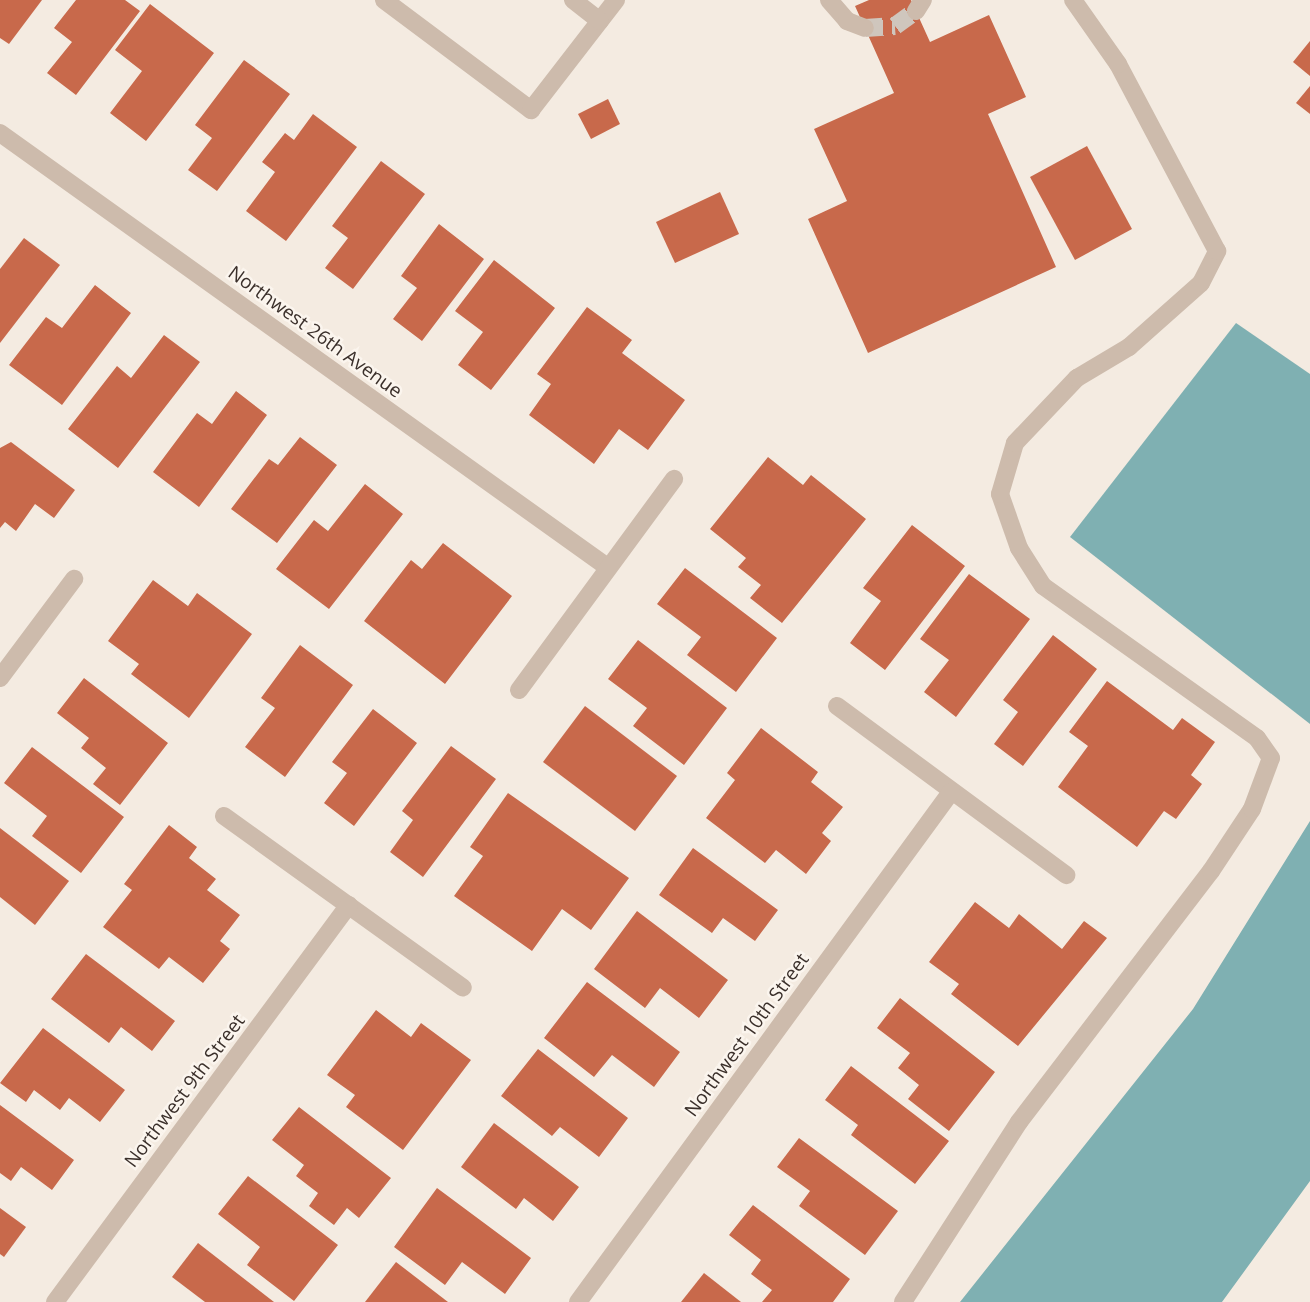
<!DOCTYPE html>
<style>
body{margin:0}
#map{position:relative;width:1310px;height:1302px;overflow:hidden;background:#f4ebe1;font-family:"Open Sans",sans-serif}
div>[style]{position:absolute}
.water>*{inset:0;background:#7fb0b2}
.building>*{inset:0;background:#c8694b}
.minor-tunnel>*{height:18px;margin-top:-9px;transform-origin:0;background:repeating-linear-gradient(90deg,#cfc6bd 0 18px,transparent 0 27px)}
.minor>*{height:18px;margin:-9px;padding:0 9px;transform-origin:9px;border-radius:9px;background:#cdbbac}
span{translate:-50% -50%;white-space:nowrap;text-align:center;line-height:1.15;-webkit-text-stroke:5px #fbf5ee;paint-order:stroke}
.street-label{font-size:19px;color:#3b302b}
</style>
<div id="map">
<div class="water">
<div style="clip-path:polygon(1236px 323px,1310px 374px,1310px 724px,1070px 537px)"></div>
<div style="clip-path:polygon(1310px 821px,1310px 1181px,1222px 1302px,960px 1302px,1193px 1009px)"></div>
</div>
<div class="building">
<div style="clip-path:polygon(0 0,42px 0,9px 44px,0 38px)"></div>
<div style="clip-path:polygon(76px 0,125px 0,140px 11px,76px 95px,47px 73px,72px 42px,54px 28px)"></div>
<div style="clip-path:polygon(869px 0,911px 0,930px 42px,989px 15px,1026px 97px,988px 114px,1056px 267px,868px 353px,808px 219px,847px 201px,814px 129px,894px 93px,855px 6px)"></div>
<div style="clip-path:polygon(150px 4px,214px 53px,146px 141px,110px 113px,142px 71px,115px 50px)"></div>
<div style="clip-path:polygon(1310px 41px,1310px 76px,1293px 62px)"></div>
<div style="clip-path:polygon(244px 60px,290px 94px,217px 191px,188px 170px,212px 138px,195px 125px)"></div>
<div style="clip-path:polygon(1310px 86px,1310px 114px,1296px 103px)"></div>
<div style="clip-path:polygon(608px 99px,620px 124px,591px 139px,578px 114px)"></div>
<div style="clip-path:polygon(313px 114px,357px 147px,286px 241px,246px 211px,275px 172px,262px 162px,285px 133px,294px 140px)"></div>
<div style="clip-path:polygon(1087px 146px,1132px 229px,1075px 260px,1030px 177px)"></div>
<div style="clip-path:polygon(381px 161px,425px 194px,353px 289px,325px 268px,348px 238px,332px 226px)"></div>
<div style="clip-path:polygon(720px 192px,739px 234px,675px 263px,656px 222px)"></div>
<div style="clip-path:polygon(439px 224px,484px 259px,422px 341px,393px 319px,417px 288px,401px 276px)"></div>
<div style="clip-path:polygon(24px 238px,60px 265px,0 343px,0 269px)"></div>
<div style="clip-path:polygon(494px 260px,555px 308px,491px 390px,458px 365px,483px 332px,455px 311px)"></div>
<div style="clip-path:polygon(95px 285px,131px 313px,62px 405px,9px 365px,46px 317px,62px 328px)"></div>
<div style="clip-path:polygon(587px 307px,632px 340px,622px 353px,685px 400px,648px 450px,619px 429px,594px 464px,529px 415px,551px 384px,537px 374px)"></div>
<div style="clip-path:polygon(164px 335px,200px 362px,118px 468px,68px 429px,117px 366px,131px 378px)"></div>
<div style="clip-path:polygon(236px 391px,267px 415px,199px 507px,153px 472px,197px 413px,212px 424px)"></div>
<div style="clip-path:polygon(300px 437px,337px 465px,277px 543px,231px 509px,269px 459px,278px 465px)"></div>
<div style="clip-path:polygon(11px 442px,75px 490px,54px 518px,35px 504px,16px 531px,5px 522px,0 528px,0 448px)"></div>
<div style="clip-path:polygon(768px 457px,803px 485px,811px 475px,866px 519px,782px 623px,750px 598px,761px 585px,738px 567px,746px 558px,710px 529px)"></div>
<div style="clip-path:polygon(365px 484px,403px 514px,329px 609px,276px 569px,314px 520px,328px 531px)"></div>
<div style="clip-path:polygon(912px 525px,965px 566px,885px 670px,850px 643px,881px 601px,863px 588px)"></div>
<div style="clip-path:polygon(443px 543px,512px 596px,445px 684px,364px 621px,411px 560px,422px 569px)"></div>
<div style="clip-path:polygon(685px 568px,777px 638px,736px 692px,687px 655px,701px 637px,657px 604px)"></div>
<div style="clip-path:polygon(969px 574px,1030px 619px,956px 717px,924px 692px,949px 660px,920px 639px)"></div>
<div style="clip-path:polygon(153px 580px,188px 606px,197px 593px,252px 634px,189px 718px,131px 674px,139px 664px,108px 641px)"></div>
<div style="clip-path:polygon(1053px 635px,1097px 669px,1023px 766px,994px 744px,1018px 712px,1003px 700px)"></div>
<div style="clip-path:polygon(638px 640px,727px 708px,684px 765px,633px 726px,647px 708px,608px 679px)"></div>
<div style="clip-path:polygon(300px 645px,353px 685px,285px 777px,245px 747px,275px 708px,261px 698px)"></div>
<div style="clip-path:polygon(84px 678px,168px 743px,120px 805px,93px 784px,106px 768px,81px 748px,89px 738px,57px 713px)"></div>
<div style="clip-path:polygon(1107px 681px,1173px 730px,1182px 718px,1215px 742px,1191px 775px,1202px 784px,1176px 819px,1164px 811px,1137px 847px,1058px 787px,1088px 746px,1069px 732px)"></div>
<div style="clip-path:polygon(585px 706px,677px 776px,635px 831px,543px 762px)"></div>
<div style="clip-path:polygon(373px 709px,417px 743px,354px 826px,324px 803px,347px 773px,332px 762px)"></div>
<div style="clip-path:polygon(761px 728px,818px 772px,811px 782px,843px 807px,822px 833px,831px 841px,806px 874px,776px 850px,765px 863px,706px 818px,735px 780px,727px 773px)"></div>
<div style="clip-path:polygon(451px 746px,496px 779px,423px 877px,390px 852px,413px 820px,402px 811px)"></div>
<div style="clip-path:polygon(32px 747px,124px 817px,81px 873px,32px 836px,47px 816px,4px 783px)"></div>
<div style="clip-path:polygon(508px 793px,629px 878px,591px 930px,562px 909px,532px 951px,454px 896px,483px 856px,470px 847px)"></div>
<div style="clip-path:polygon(169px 825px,197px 847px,189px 858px,216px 879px,207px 890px,240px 915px,220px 941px,230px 949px,203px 983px,169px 957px,159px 969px,103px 927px,132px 890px,124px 884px)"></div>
<div style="clip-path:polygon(0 828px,69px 881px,35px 925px,0 897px)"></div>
<div style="clip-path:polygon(693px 848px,778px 910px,755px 941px,723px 918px,712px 933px,659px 895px)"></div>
<div style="clip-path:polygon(975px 902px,1009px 928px,1019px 914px,1062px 949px,1084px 921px,1107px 938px,1018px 1046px,951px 994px,959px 984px,929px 962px)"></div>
<div style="clip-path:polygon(637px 911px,728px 980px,699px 1018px,660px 988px,645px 1008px,594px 969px)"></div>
<div style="clip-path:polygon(86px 954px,175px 1021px,152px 1051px,121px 1027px,109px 1043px,51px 999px)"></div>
<div style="clip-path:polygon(587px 982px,680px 1052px,654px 1087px,612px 1055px,594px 1077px,544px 1038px)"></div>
<div style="clip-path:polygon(900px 998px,995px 1072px,949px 1131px,908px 1099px,919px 1085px,898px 1068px,910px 1053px,877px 1028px)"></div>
<div style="clip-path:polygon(376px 1010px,411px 1037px,421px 1023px,471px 1060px,403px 1150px,346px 1107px,355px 1095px,327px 1075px)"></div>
<div style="clip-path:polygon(43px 1028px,125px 1090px,100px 1122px,69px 1098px,60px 1110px,34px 1090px,26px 1102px,0 1083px)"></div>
<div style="clip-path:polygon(538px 1049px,628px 1118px,599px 1157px,560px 1127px,552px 1136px,501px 1096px)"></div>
<div style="clip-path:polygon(851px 1066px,949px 1141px,915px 1184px,851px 1135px,858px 1125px,825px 1100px)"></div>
<div style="clip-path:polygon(0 1105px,74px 1160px,52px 1190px,21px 1167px,11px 1181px,0 1173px)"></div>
<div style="clip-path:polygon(299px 1107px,391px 1178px,359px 1218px,347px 1208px,334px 1225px,309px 1206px,318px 1193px,296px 1176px,304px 1165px,272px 1140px)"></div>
<div style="clip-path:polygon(494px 1123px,579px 1187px,553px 1221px,524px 1198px,516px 1209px,461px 1167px)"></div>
<div style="clip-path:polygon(799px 1138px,898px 1211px,865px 1255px,799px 1206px,810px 1191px,777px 1167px)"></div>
<div style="clip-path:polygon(248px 1176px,338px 1245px,294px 1301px,247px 1265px,260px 1247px,218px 1214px)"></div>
<div style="clip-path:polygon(437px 1188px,531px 1258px,505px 1294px,462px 1262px,445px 1285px,394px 1247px)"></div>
<div style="clip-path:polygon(753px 1205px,850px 1279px,833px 1302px,762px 1302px,772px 1290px,751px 1274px,761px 1260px,729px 1235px)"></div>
<div style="clip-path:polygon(0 1208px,26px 1227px,4px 1257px,0 1254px)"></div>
<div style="clip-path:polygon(198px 1243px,274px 1302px,205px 1302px,172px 1277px)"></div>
<div style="clip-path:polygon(396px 1262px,448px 1302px,365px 1302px)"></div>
<div style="clip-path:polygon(704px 1273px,741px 1302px,681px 1302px)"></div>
</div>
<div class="minor-tunnel">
<div style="left:865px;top:28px;width:30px;rotate:-4deg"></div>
<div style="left:895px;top:26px;width:26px;rotate:-36deg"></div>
</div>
<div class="minor">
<div style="left:384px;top:0;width:184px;rotate:36.8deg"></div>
<div style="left:531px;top:110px;width:139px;rotate:-52.3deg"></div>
<div style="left:573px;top:0;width:34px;rotate:38deg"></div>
<div style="left:829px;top:0;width:28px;rotate:49deg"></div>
<div style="left:847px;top:21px;width:19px;rotate:21deg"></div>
<div style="left:916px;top:11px;width:13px;rotate:-58deg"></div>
<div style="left:0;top:133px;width:745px;rotate:35.55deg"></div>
<div style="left:0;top:678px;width:124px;rotate:-53.2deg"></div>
<div style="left:519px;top:690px;width:262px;rotate:-53.7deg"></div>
<div style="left:837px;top:706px;width:285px;rotate:36.4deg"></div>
<div style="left:224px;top:816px;width:294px;rotate:35.7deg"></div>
<div style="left:55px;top:1302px;width:494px;rotate:-53.5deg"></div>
<div style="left:578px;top:1302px;width:632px;rotate:-53.82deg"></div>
<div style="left:903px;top:1302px;width:214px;rotate:-57.2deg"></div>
<div style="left:1019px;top:1122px;width:316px;rotate:-52.6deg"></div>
<div style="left:1211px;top:871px;width:74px;rotate:-56.5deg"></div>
<div style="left:1252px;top:809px;width:54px;rotate:-69.6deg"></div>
<div style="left:1271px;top:758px;width:24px;rotate:-125deg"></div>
<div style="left:1257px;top:738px;width:262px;rotate:-144.6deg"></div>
<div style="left:1043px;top:586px;width:45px;rotate:-122.3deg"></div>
<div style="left:1019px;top:548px;width:57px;rotate:-109.4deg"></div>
<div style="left:1000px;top:494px;width:53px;rotate:-73.6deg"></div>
<div style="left:1015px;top:443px;width:90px;rotate:-46.4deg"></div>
<div style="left:1077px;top:378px;width:61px;rotate:-30.8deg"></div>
<div style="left:1129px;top:347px;width:96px;rotate:-41.6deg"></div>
<div style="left:1201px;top:283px;width:36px;rotate:-63deg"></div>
<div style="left:1217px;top:251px;width:212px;rotate:-117.9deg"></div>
<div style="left:1118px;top:64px;width:78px;rotate:-125.1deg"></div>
</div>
<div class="street-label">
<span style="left:315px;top:332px;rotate:36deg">Northwest 26th Avenue</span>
<span style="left:747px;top:1035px;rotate:-54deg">Northwest 10th Street</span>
<span style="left:185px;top:1091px;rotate:-53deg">Northwest 9th Street</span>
</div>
</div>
